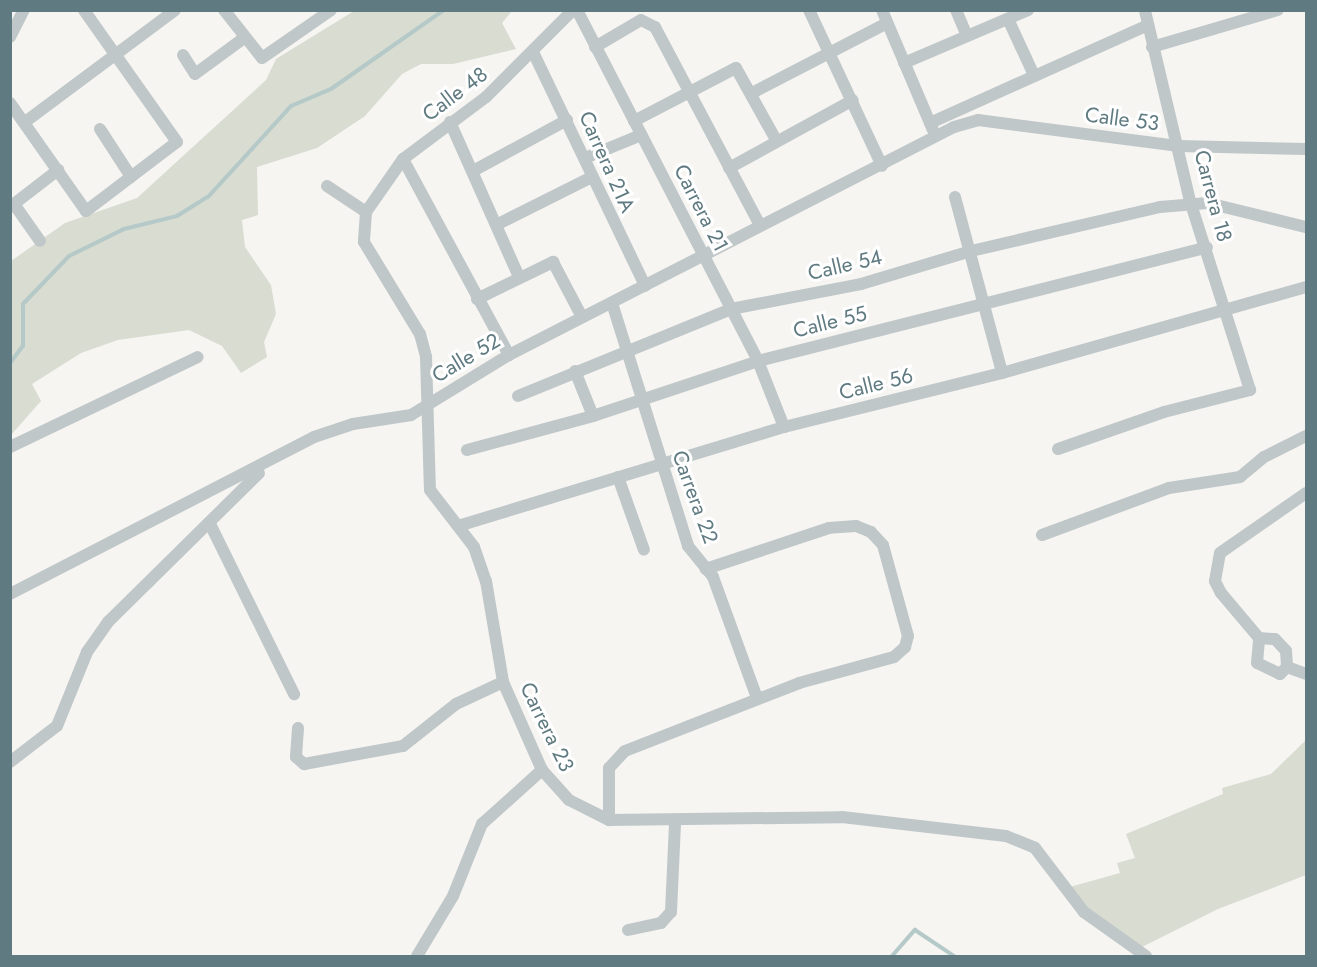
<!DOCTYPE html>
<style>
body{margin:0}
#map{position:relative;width:1317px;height:967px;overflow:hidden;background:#f6f5f2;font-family:Jost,sans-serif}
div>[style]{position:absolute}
.green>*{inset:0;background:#d8dcd1}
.stream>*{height:4px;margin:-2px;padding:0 2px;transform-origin:2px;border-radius:2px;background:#b4c9c8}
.street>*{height:12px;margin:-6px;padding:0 6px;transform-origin:6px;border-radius:6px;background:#c0c7c9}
span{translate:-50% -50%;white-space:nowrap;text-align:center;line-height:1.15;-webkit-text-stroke:6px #fff;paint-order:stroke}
.street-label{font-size:21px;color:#5f7a80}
.frame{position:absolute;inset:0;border:12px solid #5f7a80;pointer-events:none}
</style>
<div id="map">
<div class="green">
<div style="clip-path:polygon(354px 11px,512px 11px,502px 23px,516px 49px,453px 64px,421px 64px,402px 74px,365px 116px,317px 148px,257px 167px,258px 215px,242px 220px,245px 247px,271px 285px,276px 314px,264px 342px,267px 357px,241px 373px,222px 346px,189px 330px,118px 340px,81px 353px,32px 384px,41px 401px,11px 435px,11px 261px,65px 223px,137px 198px,266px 80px,276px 59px)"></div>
<div style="clip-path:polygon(1306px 740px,1306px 875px,1218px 909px,1136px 950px,1066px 888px,1120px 873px,1117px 863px,1135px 858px,1126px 834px,1223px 794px,1222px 788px,1271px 774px)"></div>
</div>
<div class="stream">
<div style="left:10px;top:363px;width:21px;rotate:-53deg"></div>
<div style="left:23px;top:346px;width:42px;rotate:-90deg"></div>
<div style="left:23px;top:304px;width:66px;rotate:-46.2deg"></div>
<div style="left:69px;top:256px;width:61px;rotate:-26.1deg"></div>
<div style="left:124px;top:229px;width:55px;rotate:-13.8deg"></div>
<div style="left:177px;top:216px;width:36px;rotate:-32deg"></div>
<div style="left:208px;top:197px;width:123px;rotate:-47.6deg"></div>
<div style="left:291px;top:106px;width:43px;rotate:-23deg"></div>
<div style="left:331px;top:89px;width:138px;rotate:-35deg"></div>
<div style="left:892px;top:956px;width:35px;rotate:-49deg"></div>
<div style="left:915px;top:930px;width:47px;rotate:33.7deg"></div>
</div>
<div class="street">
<div style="left:224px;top:10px;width:61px;rotate:51.6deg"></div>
<div style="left:262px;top:58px;width:84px;rotate:-34.8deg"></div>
<div style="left:573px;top:10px;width:123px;rotate:135deg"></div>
<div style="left:486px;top:97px;width:104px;rotate:143.2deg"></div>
<div style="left:403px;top:159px;width:65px;rotate:124.9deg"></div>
<div style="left:366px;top:212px;width:30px;rotate:94deg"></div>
<div style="left:364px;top:242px;width:108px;rotate:58.7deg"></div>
<div style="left:420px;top:334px;width:24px;rotate:75deg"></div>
<div style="left:426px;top:357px;width:133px;rotate:88.3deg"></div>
<div style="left:430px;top:490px;width:72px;rotate:52.3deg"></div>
<div style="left:474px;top:547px;width:36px;rotate:71deg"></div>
<div style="left:486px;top:581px;width:102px;rotate:80.4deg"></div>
<div style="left:503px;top:682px;width:96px;rotate:66.1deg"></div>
<div style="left:542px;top:770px;width:40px;rotate:48deg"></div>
<div style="left:569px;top:800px;width:45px;rotate:26.6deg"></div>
<div style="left:609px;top:820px;width:233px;rotate:-0.7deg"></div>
<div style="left:842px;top:817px;width:165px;rotate:6.6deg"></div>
<div style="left:1006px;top:836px;width:31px;rotate:22deg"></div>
<div style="left:1035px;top:848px;width:81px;rotate:52.6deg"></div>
<div style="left:1084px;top:912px;width:76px;rotate:35.4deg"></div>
<div style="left:577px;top:10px;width:395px;rotate:62.7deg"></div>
<div style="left:758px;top:361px;width:71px;rotate:68.5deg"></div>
<div style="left:809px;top:10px;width:172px;rotate:64.9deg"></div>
<div style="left:882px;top:10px;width:130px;rotate:67deg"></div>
<div style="left:956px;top:10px;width:28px;rotate:67deg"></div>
<div style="left:1008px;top:19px;width:60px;rotate:65.2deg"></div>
<div style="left:10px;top:37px;width:30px;rotate:-63deg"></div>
<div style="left:595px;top:47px;width:53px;rotate:-30.4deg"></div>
<div style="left:641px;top:20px;width:16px;rotate:27deg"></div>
<div style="left:655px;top:27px;width:224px;rotate:62.1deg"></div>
<div style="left:1152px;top:47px;width:131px;rotate:-16.4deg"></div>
<div style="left:534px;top:54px;width:257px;rotate:64.4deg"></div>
<div style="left:183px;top:55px;width:22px;rotate:58deg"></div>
<div style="left:195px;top:74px;width:61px;rotate:-36.3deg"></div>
<div style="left:904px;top:63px;width:135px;rotate:-23.1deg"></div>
<div style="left:752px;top:93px;width:152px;rotate:-27.4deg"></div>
<div style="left:10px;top:103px;width:132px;rotate:54.9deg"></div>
<div style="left:86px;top:211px;width:114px;rotate:-37.2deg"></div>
<div style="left:177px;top:142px;width:161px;rotate:-125.2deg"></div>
<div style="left:634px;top:121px;width:115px;rotate:-27.5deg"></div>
<div style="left:736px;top:68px;width:82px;rotate:60.9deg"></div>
<div style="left:25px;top:122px;width:187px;rotate:-36.7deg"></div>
<div style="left:450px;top:122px;width:170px;rotate:66deg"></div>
<div style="left:930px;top:123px;width:237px;rotate:-24.2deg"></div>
<div style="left:100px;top:129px;width:57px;rotate:57.1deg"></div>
<div style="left:585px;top:158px;width:61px;rotate:-22.3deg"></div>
<div style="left:403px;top:159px;width:223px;rotate:61.6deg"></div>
<div style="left:729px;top:168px;width:141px;rotate:-28.7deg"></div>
<div style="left:473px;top:171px;width:107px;rotate:-28.5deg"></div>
<div style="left:327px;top:186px;width:47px;rotate:33.7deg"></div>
<div style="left:955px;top:197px;width:182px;rotate:75deg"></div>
<div style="left:14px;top:204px;width:45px;rotate:54.9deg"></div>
<div style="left:10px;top:207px;width:61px;rotate:-37.6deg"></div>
<div style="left:498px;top:224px;width:103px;rotate:-26.6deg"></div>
<div style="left:477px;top:299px;width:85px;rotate:-26deg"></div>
<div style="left:553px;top:262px;width:62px;rotate:62.2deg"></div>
<div style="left:612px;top:303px;width:255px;rotate:72.6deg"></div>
<div style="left:688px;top:546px;width:40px;rotate:51deg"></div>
<div style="left:713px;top:577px;width:129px;rotate:70deg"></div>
<div style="left:575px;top:371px;width:48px;rotate:68.2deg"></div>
<div style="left:518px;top:396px;width:230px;rotate:-22.2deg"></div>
<div style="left:731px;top:309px;width:132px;rotate:-10.9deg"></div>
<div style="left:861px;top:284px;width:115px;rotate:-16.7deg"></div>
<div style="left:971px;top:251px;width:194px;rotate:-13.1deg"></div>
<div style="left:1160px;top:207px;width:48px;rotate:-4.8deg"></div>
<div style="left:1208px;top:203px;width:101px;rotate:13.8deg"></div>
<div style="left:10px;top:447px;width:208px;rotate:-25.6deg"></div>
<div style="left:1058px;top:449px;width:112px;rotate:-19.2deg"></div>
<div style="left:1164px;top:412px;width:89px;rotate:-14.3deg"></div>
<div style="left:1250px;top:390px;width:198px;rotate:-107.6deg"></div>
<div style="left:1190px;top:201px;width:196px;rotate:-103.3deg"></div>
<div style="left:467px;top:450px;width:131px;rotate:-15.1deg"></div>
<div style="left:593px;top:416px;width:174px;rotate:-18.4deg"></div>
<div style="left:758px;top:361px;width:463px;rotate:-14.2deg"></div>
<div style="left:618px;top:477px;width:77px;rotate:70.4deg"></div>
<div style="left:210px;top:524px;width:190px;rotate:63.7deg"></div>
<div style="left:458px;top:526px;width:341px;rotate:-16.9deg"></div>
<div style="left:784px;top:427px;width:225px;rotate:-13.9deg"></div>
<div style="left:1002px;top:373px;width:316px;rotate:-15.8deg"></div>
<div style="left:1042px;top:535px;width:135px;rotate:-20.3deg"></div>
<div style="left:1169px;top:488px;width:72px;rotate:-8.8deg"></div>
<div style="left:1240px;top:477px;width:31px;rotate:-40deg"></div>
<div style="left:1264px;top:457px;width:47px;rotate:-26.6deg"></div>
<div style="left:10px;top:594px;width:342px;rotate:-27.3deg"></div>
<div style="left:314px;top:437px;width:41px;rotate:-18.4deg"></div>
<div style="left:353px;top:424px;width:59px;rotate:-8.8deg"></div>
<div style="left:411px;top:415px;width:115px;rotate:-31.5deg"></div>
<div style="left:509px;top:355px;width:500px;rotate:-27.13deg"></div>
<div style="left:954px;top:127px;width:25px;rotate:-16deg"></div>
<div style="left:978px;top:120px;width:203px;rotate:7.4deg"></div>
<div style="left:1179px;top:146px;width:127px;rotate:1.4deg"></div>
<div style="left:1259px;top:638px;width:59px;rotate:-130.2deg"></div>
<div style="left:1221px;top:593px;width:13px;rotate:-117deg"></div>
<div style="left:1215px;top:581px;width:28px;rotate:-80deg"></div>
<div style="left:1220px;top:553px;width:105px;rotate:-34.9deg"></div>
<div style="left:1259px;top:638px;width:16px;rotate:4deg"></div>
<div style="left:1275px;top:639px;width:16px;rotate:47deg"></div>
<div style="left:1286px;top:651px;width:16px;rotate:86deg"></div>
<div style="left:1287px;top:667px;width:10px;rotate:135deg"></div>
<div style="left:1280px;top:674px;width:25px;rotate:-154deg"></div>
<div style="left:1257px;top:663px;width:25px;rotate:-85deg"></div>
<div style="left:1287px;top:667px;width:20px;rotate:20deg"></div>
<div style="left:298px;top:728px;width:29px;rotate:94deg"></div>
<div style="left:296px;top:757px;width:11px;rotate:41deg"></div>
<div style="left:304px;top:764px;width:101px;rotate:-10.3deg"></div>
<div style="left:403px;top:746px;width:68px;rotate:-38.4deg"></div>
<div style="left:456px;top:704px;width:52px;rotate:-25.1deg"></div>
<div style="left:10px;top:762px;width:59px;rotate:-37.5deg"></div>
<div style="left:57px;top:726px;width:80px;rotate:-67.9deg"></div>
<div style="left:87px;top:652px;width:37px;rotate:-55deg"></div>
<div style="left:108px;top:622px;width:212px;rotate:-44.6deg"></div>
<div style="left:609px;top:820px;width:52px;rotate:-90deg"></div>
<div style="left:609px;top:768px;width:23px;rotate:-47deg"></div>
<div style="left:625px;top:751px;width:187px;rotate:-21.3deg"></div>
<div style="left:799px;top:683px;width:98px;rotate:-15.3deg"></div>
<div style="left:894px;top:657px;width:15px;rotate:-42deg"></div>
<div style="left:905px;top:647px;width:11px;rotate:-75deg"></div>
<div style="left:908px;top:636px;width:94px;rotate:-105.4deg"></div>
<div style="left:883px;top:545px;width:18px;rotate:-133deg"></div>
<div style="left:871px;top:532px;width:16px;rotate:-158deg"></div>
<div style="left:856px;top:526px;width:27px;rotate:176deg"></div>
<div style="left:829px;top:528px;width:130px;rotate:161.6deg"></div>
<div style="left:628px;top:930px;width:34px;rotate:-12deg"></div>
<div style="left:661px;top:923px;width:15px;rotate:-48deg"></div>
<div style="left:671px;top:912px;width:89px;rotate:-87.4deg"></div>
<div style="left:417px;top:956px;width:70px;rotate:-59deg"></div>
<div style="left:453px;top:896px;width:78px;rotate:-68.1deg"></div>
<div style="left:482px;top:824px;width:81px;rotate:-42deg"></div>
</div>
<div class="street-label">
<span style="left:455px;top:94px;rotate:-37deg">Calle 48</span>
<span style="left:1122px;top:119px;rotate:7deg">Calle 53</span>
<span style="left:607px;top:162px;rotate:66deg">Carrera 21A</span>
<span style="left:1213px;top:196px;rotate:75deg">Carrera 18</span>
<span style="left:701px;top:208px;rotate:63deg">Carrera 21</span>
<span style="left:845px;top:265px;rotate:-13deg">Calle 54</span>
<span style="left:830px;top:322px;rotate:-14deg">Calle 55</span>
<span style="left:466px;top:358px;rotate:-31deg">Calle 52</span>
<span style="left:876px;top:384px;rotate:-14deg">Calle 56</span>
<span style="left:695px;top:497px;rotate:70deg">Carrera 22</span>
<span style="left:547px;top:727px;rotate:64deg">Carrera 23</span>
</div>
<div class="frame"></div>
</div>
